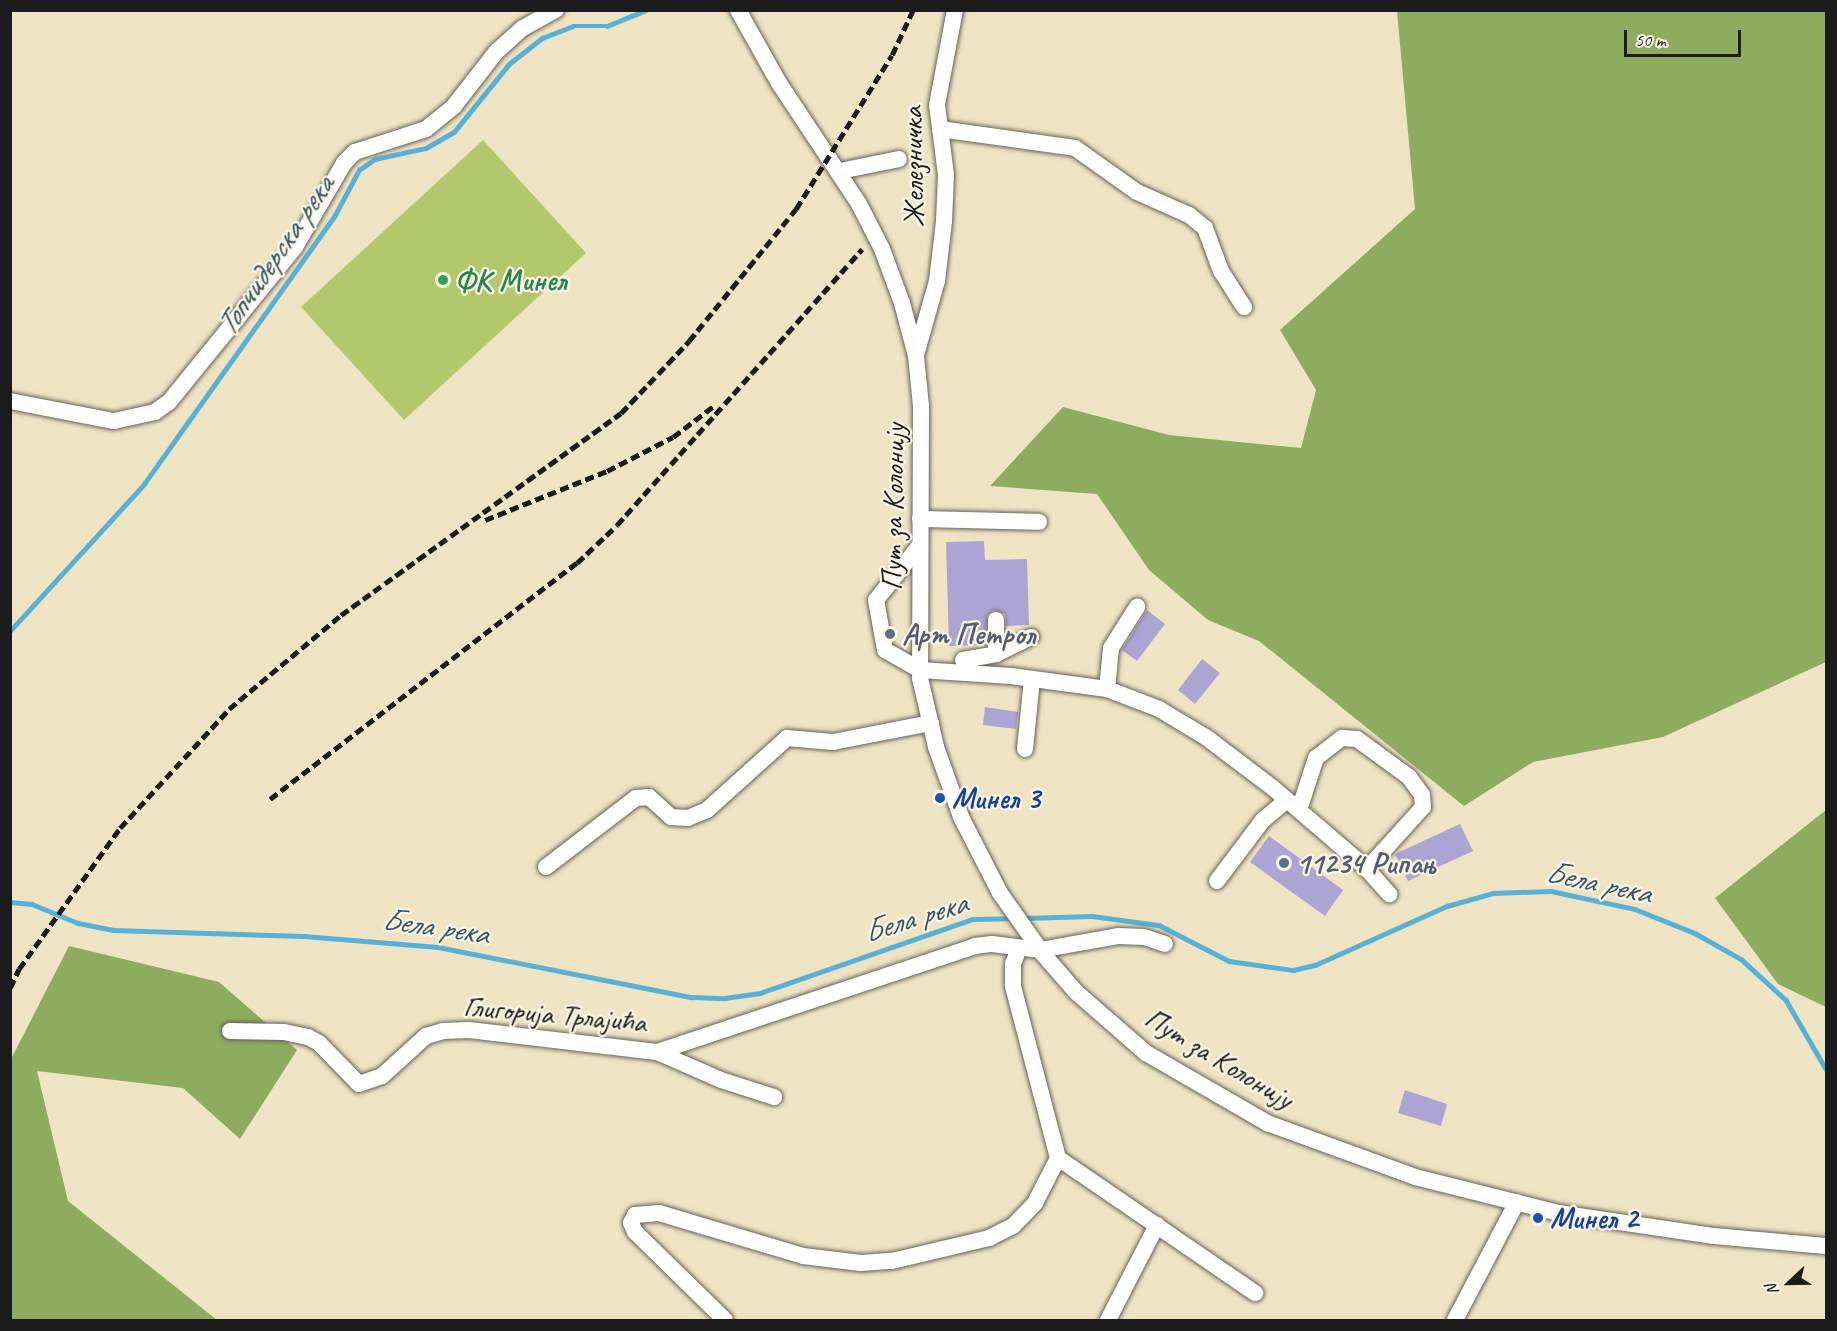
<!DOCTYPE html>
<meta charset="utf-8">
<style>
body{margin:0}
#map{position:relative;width:1837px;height:1331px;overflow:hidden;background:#eee4c4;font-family:Caveat,sans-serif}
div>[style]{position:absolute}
.green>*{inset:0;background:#b3c86d}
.forest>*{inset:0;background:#8eac60}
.stream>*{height:4.5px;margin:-2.25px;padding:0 2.25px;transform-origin:2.25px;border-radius:2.25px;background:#58b1d5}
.building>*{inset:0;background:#aca4d3}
.roads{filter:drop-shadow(0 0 2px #666257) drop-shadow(0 0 2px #666257)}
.minor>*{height:16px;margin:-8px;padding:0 8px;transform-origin:8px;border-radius:8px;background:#fff}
.rail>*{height:4.5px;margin-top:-2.25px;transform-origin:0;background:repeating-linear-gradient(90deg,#1c1c1c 0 9px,transparent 0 13.5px)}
.dots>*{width:16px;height:16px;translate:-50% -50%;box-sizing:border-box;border:3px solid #fcf5e5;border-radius:50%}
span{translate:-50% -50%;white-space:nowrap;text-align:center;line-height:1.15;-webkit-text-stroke:4.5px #fcf5e5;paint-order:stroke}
.street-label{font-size:30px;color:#1c1c1c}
.leisure-label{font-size:30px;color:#27864d;font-weight:700}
.left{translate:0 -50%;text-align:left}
.service-label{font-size:30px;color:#4e5e75;font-weight:700}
.transit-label{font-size:30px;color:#164399;font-weight:700}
.water-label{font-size:32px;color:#345866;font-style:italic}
.frame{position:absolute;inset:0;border:12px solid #1c1c1c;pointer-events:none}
.north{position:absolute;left:1759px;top:1253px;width:60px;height:60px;-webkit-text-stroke:4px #fcf5e5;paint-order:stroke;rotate:248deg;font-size:16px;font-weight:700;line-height:24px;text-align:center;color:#1c1c1c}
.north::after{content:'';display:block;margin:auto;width:21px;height:27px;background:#1c1c1c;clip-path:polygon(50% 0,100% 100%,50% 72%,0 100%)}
.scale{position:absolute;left:1624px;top:30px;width:117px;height:27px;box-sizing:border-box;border:3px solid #1c1c1c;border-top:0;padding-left:8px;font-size:18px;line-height:21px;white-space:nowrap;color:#1c1c1c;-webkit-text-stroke:4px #fcf5e5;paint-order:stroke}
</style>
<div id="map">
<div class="green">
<div style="clip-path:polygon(483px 140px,586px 253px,404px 420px,301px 307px)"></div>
</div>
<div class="forest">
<div style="clip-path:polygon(1397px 11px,1826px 11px,1826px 662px,1663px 737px,1533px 762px,1464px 806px,1259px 641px,1208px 620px,1149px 570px,1097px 494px,990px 486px,1063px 407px,1169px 435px,1301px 448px,1316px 390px,1280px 330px,1415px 209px)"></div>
<div style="clip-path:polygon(1826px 810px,1826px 1007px,1778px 984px,1715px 898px)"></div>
<div style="clip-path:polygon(69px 946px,219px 982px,297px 1050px,240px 1139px,183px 1088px,37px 1071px,68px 1201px,217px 1320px,11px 1320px,10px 1061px)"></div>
</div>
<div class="stream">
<div style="left:10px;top:631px;width:199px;rotate:-47.6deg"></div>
<div style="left:144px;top:484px;width:330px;rotate:-54.6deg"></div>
<div style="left:335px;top:215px;width:51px;rotate:-61.9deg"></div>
<div style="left:359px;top:170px;width:19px;rotate:-35deg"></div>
<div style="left:375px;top:159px;width:52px;rotate:-12.2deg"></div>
<div style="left:426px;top:148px;width:32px;rotate:-30deg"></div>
<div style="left:454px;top:132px;width:87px;rotate:-51deg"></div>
<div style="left:509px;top:64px;width:42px;rotate:-38.2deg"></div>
<div style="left:542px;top:38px;width:33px;rotate:-21deg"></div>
<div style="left:573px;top:26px;width:34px"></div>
<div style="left:607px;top:26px;width:42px;rotate:-22.3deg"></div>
<div style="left:10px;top:902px;width:22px;rotate:5deg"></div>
<div style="left:32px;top:904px;width:50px;rotate:22.4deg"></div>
<div style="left:78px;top:923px;width:36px;rotate:11deg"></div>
<div style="left:113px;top:930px;width:191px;rotate:1.8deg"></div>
<div style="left:304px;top:936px;width:134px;rotate:4.7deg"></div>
<div style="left:438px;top:947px;width:258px;rotate:11.2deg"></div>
<div style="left:691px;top:997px;width:34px;rotate:2deg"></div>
<div style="left:725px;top:998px;width:35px;rotate:-8deg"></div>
<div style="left:760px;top:993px;width:225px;rotate:-19.2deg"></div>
<div style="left:973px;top:919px;width:39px;rotate:-1deg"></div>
<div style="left:1024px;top:918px;width:68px;rotate:-1.7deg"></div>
<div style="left:1092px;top:916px;width:68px;rotate:7.7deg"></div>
<div style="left:1159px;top:925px;width:79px;rotate:27.2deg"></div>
<div style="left:1229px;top:961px;width:65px;rotate:8deg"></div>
<div style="left:1293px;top:970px;width:23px;rotate:-13deg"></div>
<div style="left:1315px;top:965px;width:145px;rotate:-24.1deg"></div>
<div style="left:1447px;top:906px;width:48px;rotate:-15.8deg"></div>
<div style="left:1493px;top:893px;width:58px;rotate:-2deg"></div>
<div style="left:1551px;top:891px;width:86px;rotate:12.1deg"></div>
<div style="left:1635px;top:909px;width:65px;rotate:21.8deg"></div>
<div style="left:1695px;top:933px;width:53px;rotate:29.5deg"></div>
<div style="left:1741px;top:959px;width:61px;rotate:42.3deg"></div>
<div style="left:1786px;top:1000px;width:80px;rotate:59.9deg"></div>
</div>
<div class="building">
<div style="clip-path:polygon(984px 541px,985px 560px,1027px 559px,1029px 625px,1006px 626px,1005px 614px,995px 610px,987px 615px,986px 645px,949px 646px,946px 542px)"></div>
<div style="clip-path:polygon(1147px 610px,1165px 624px,1137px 661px,1122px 650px)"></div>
<div style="clip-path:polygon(1202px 659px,1220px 673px,1195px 704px,1178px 690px)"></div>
<div style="clip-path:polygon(985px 707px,1018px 712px,1016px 729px,983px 725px)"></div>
<div style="clip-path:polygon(1460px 824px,1473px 851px,1408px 881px,1395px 854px)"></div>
<div style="clip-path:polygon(1269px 836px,1343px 890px,1325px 916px,1250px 862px)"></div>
<div style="clip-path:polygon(1405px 1090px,1447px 1104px,1441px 1126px,1398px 1113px)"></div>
</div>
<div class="roads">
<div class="minor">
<div style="left:738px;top:10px;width:84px;rotate:60.7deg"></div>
<div style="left:779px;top:83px;width:145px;rotate:56.5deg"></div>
<div style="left:859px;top:204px;width:51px;rotate:62.9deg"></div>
<div style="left:882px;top:249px;width:58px;rotate:69.7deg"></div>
<div style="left:902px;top:303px;width:55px;rotate:75.2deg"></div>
<div style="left:916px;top:356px;width:50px;rotate:84.3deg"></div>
<div style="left:921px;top:406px;width:272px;rotate:90.2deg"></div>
<div style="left:920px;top:678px;width:71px;rotate:76.9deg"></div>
<div style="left:936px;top:747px;width:74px;rotate:70.3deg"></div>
<div style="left:961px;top:817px;width:85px;rotate:62.8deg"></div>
<div style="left:1000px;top:893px;width:75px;rotate:54.8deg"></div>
<div style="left:1043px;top:954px;width:50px;rotate:49deg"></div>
<div style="left:1076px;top:992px;width:93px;rotate:41.1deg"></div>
<div style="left:1146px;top:1053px;width:140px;rotate:30deg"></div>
<div style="left:1267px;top:1123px;width:158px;rotate:20deg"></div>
<div style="left:1415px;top:1177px;width:147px;rotate:14.1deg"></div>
<div style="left:1558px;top:1213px;width:158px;rotate:8.4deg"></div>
<div style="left:1714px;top:1236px;width:112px;rotate:5.1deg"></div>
<div style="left:940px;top:129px;width:136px;rotate:8deg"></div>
<div style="left:1075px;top:148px;width:76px;rotate:35.4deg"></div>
<div style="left:1137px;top:192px;width:57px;rotate:23.9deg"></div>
<div style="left:1189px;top:215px;width:21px;rotate:39deg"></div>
<div style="left:1205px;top:228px;width:46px;rotate:69.6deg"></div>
<div style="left:1221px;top:271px;width:43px;rotate:57.4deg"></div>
<div style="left:840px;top:171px;width:60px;rotate:-11.5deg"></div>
<div style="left:916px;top:355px;width:77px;rotate:-74.2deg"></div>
<div style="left:937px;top:281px;width:60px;rotate:-83.3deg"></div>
<div style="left:944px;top:221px;width:46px;rotate:-87.5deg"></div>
<div style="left:946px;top:175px;width:71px;rotate:-97.3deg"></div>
<div style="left:937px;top:105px;width:97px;rotate:-79.3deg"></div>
<div style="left:10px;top:401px;width:106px;rotate:10.9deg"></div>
<div style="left:114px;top:421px;width:42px;rotate:-12.4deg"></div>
<div style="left:155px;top:412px;width:17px;rotate:-36deg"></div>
<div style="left:169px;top:402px;width:200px;rotate:-50.9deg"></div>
<div style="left:295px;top:247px;width:97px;rotate:-59.7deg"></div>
<div style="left:344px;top:163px;width:16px;rotate:-45deg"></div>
<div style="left:355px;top:152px;width:75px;rotate:-17.9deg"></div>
<div style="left:426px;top:129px;width:36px;rotate:-39deg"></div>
<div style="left:454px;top:106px;width:68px;rotate:-52.1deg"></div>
<div style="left:496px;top:52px;width:36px;rotate:-42deg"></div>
<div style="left:523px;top:28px;width:38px;rotate:-29deg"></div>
<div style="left:920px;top:519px;width:119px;rotate:1.4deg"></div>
<div style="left:920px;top:545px;width:70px;rotate:128.7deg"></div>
<div style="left:876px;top:600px;width:51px;rotate:79.8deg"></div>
<div style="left:885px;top:650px;width:40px;rotate:29.7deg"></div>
<div style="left:920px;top:670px;width:91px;rotate:3.8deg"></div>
<div style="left:1011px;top:676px;width:97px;rotate:7.7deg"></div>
<div style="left:1107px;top:689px;width:56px;rotate:21deg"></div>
<div style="left:1159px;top:709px;width:56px;rotate:31.1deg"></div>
<div style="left:1207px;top:738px;width:83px;rotate:37.1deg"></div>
<div style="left:1273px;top:788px;width:120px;rotate:40.6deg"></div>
<div style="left:1364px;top:866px;width:38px;rotate:48deg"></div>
<div style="left:996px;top:654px;width:34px;rotate:-90deg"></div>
<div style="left:963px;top:660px;width:34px;rotate:-10deg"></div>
<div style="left:996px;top:654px;width:39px;rotate:-26deg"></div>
<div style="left:1107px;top:689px;width:41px;rotate:-84.4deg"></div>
<div style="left:1111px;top:648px;width:49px;rotate:-57.6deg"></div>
<div style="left:1025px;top:749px;width:70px;rotate:-84.3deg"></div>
<div style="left:1299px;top:810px;width:55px;rotate:-71.9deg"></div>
<div style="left:1316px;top:758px;width:33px;rotate:-38deg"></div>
<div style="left:1342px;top:738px;width:15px;rotate:4deg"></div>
<div style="left:1357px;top:739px;width:64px;rotate:36.2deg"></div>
<div style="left:1409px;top:777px;width:22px;rotate:54deg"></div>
<div style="left:1422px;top:795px;width:12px;rotate:85deg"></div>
<div style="left:1423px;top:807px;width:84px;rotate:132.1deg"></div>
<div style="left:546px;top:867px;width:113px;rotate:-37.5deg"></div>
<div style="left:636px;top:798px;width:13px;rotate:-4deg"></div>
<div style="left:649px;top:797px;width:30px;rotate:42deg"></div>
<div style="left:671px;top:817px;width:17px;rotate:3deg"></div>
<div style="left:688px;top:818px;width:21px;rotate:-23deg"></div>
<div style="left:707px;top:810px;width:108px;rotate:-42deg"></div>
<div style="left:787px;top:738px;width:46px;rotate:5deg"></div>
<div style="left:833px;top:742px;width:100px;rotate:-11deg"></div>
<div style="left:1217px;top:881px;width:76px;rotate:-53deg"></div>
<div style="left:1263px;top:820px;width:31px;rotate:-40deg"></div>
<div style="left:230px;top:1031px;width:54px;rotate:1.1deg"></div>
<div style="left:284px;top:1032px;width:25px;rotate:12deg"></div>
<div style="left:308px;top:1037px;width:13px;rotate:29deg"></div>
<div style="left:319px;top:1043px;width:57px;rotate:45.7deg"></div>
<div style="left:359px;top:1084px;width:24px;rotate:-19deg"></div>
<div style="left:382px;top:1076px;width:59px;rotate:-42.3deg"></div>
<div style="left:426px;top:1036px;width:18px;rotate:-16deg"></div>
<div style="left:443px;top:1031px;width:26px;rotate:-2deg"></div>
<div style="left:469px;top:1030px;width:189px;rotate:6.7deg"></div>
<div style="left:657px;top:1052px;width:335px;rotate:-18.4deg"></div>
<div style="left:975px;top:946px;width:17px;rotate:-7deg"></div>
<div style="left:992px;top:944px;width:48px;rotate:7.1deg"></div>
<div style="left:1040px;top:950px;width:79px;rotate:-10.2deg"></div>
<div style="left:1118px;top:936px;width:26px;rotate:2deg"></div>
<div style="left:1144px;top:937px;width:22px;rotate:18deg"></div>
<div style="left:657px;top:1052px;width:70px;rotate:23.6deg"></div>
<div style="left:721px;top:1080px;width:56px;rotate:17.8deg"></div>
<div style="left:1058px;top:1158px;width:239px;rotate:34.4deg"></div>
<div style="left:725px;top:1320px;width:126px;rotate:-135.6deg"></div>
<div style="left:635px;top:1232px;width:10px;rotate:-114deg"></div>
<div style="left:631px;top:1223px;width:9px;rotate:-63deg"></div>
<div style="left:635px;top:1215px;width:24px;rotate:-5deg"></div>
<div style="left:659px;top:1213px;width:150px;rotate:16.6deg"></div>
<div style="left:803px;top:1256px;width:58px;rotate:6.9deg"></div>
<div style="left:861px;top:1263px;width:31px;rotate:-4deg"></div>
<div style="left:892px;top:1261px;width:100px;rotate:-13.3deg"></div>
<div style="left:989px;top:1238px;width:28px;rotate:-27deg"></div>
<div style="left:1014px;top:1225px;width:30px;rotate:-46deg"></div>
<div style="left:1035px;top:1203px;width:51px;rotate:-62.9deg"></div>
<div style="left:1058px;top:1158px;width:178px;rotate:-104.7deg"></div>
<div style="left:1013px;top:986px;width:22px;rotate:-90deg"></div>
<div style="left:1013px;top:964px;width:17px;rotate:-69deg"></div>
<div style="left:1108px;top:1320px;width:107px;rotate:-62.7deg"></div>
<div style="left:1455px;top:1320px;width:133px;rotate:-62.3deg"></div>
</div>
</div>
<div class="rail">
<div style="left:485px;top:520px;width:131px;rotate:-21.9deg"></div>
<div style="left:607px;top:471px;width:74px;rotate:-27.3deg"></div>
<div style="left:673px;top:437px;width:53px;rotate:-37.3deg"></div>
<div style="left:270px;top:799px;width:387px;rotate:-37.6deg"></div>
<div style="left:577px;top:563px;width:55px;rotate:-43.5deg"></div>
<div style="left:617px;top:525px;width:369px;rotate:-48.4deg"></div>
<div style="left:10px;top:988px;width:21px;rotate:-65deg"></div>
<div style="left:19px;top:969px;width:173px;rotate:-54.4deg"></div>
<div style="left:120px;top:828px;width:161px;rotate:-47.5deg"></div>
<div style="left:229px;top:709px;width:146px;rotate:-40deg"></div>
<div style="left:341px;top:615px;width:345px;rotate:-35.8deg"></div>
<div style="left:621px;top:413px;width:99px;rotate:-46.6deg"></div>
<div style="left:689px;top:341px;width:170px;rotate:-51deg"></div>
<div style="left:796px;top:209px;width:181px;rotate:-58.1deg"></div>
<div style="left:892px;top:55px;width:50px;rotate:-65deg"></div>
</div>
<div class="dots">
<div style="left:443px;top:280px;background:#2e9e5b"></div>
<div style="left:890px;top:634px;background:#5c6f8a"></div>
<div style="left:940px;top:798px;background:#1a4fb4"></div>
<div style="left:1284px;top:863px;background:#5c6f8a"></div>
<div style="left:1538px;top:1218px;background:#1a4fb4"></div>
</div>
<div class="street-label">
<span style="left:913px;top:167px;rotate:-91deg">Железничка</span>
<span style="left:893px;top:507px;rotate:-89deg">Пут за Колонију</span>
<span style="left:555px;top:1014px;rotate:5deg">Глигорија Трлајића</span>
<span style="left:1219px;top:1058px;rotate:31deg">Пут за Колонију</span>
</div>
<div class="leisure-label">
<span class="left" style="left:455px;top:280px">ФК Минел</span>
</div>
<div class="service-label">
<span class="left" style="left:902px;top:634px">Арт Петрол</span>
<span class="left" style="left:1296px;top:863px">11234 Рипањ</span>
</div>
<div class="transit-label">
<span class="left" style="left:952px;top:798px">Минел 3</span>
<span class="left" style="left:1550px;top:1218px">Минел 2</span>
</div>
<div class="water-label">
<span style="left:275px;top:256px;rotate:-56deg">Топчидерска река</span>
<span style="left:1598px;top:883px;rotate:12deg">Бела река</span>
<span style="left:915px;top:918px;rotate:-17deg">Бела река</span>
<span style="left:435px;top:927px;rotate:8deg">Бела река</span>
</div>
<div class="frame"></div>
<div class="north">N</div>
<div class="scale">50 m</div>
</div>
